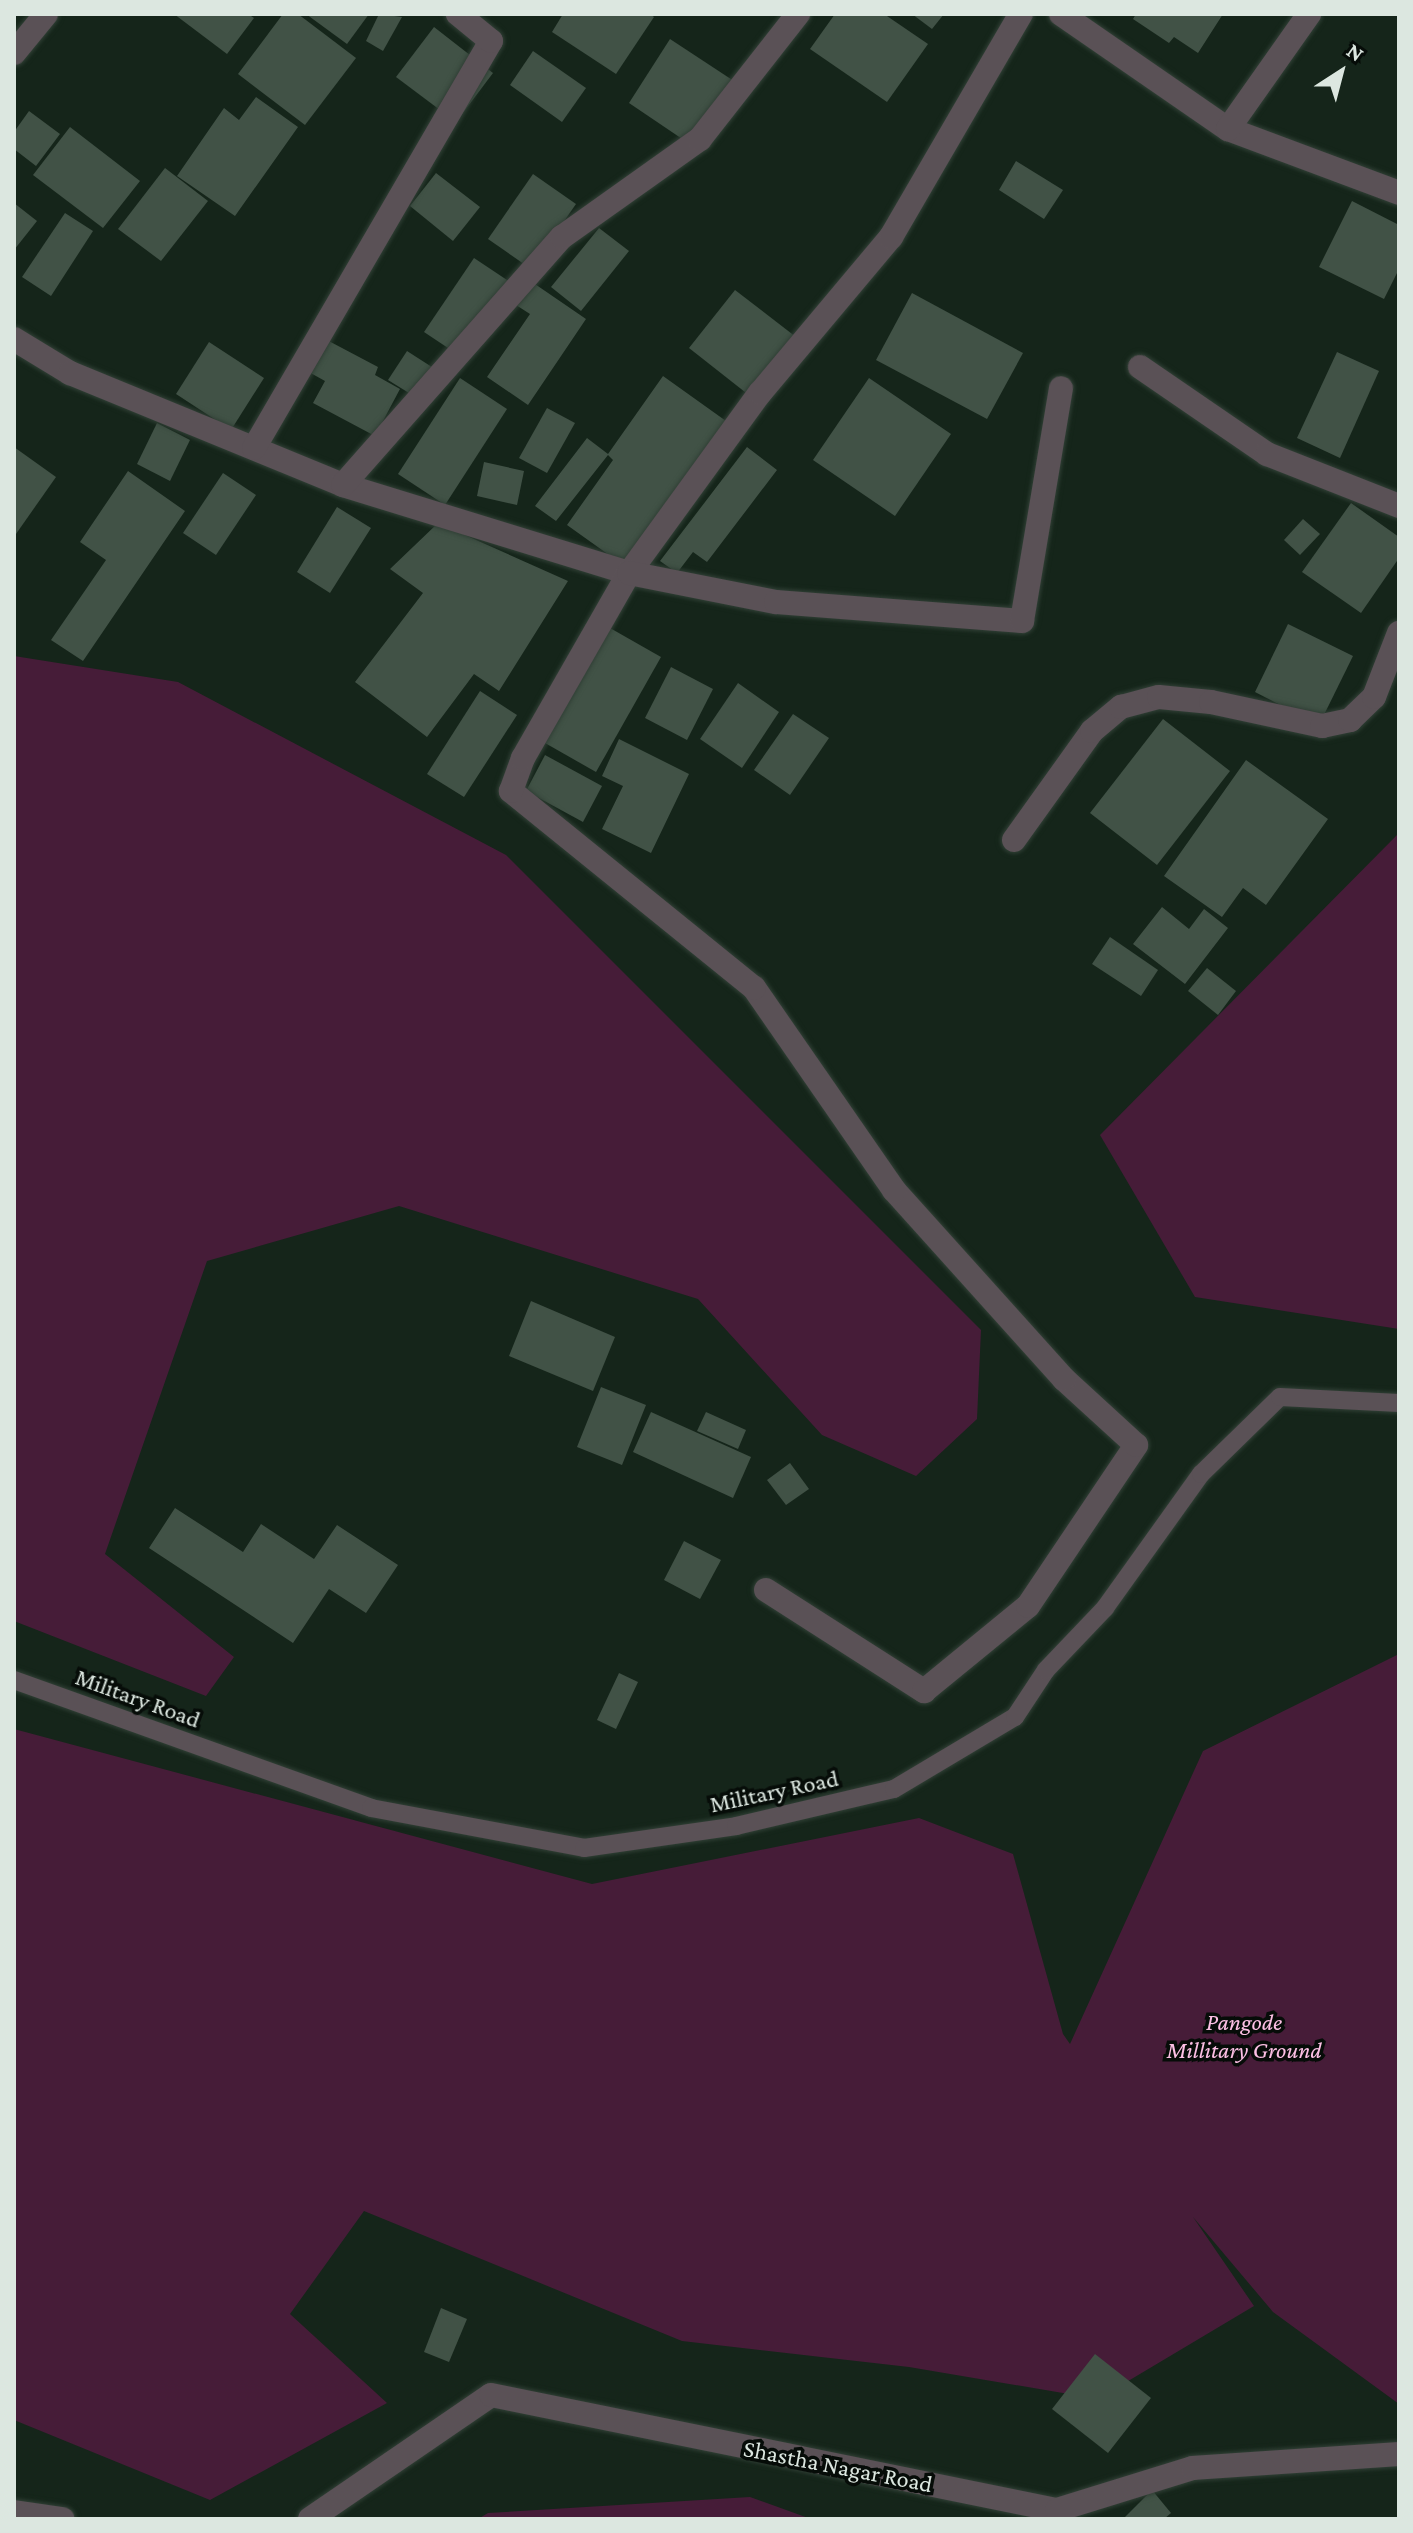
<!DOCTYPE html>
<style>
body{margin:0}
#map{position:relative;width:1413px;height:2533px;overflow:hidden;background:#15251a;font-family:"Crimson Pro",serif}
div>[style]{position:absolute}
.green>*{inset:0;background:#461c38}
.building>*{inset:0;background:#415246}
.roads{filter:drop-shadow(0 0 2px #314036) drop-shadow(0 0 2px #314036)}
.lane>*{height:18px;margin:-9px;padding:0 9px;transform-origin:9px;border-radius:9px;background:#5a5156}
.street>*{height:24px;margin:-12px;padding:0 12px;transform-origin:12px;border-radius:12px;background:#5a5156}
span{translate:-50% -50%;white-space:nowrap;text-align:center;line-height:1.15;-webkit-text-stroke:7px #060c08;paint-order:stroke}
.street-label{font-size:24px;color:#dce7e0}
.park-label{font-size:24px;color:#fdc0e5;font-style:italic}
.frame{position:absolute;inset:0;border:16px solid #dce7e0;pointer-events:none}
.north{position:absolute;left:1301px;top:32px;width:80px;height:80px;-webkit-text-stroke:6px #060c08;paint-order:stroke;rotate:36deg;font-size:22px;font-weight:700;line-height:32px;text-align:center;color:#dce7e0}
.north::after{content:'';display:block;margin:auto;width:28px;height:36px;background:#dce7e0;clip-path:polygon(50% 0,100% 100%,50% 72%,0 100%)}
</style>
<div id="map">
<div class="green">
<div style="clip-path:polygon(14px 656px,178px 682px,506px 855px,981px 1330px,977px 1419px,916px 1476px,822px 1435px,698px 1299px,399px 1206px,207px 1261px,105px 1554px,234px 1657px,206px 1696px,14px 1621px)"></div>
<div style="clip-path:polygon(1399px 833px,1399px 1329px,1195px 1297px,1100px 1135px)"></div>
<div style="clip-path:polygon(1399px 1654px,1399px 2404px,1273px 2312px,1193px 2217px,1254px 2306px,1098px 2399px,909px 2367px,682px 2341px,364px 2211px,290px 2314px,387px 2403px,210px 2500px,14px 2420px,14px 1729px,592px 1884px,919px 1818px,1013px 1854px,1063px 2034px,1070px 2044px,1203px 1751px)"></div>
<div style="clip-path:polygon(750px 2497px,811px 2519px,478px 2519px,488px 2513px)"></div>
</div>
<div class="building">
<div style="clip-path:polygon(174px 14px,248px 14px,254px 18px,227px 54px)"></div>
<div style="clip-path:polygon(283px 14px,298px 14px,356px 58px,305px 125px,238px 74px)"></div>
<div style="clip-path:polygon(306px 14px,369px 14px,347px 44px)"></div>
<div style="clip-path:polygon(379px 14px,402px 17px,383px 51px,366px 41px)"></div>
<div style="clip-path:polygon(563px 14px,650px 14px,654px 17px,616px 74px,552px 32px)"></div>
<div style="clip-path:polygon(835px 14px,884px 14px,928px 44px,887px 102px,810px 49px)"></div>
<div style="clip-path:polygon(912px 14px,944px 14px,932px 29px)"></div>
<div style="clip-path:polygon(1136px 14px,1223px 14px,1198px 53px,1174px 37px,1169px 43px,1133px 19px)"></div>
<div style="clip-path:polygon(434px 27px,493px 73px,456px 122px,396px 77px)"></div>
<div style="clip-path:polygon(670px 39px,743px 87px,700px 151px,629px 103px)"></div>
<div style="clip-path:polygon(533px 51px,586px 88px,562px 122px,510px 85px)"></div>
<div style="clip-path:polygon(256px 97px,298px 127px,235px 216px,177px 176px,224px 108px,239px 120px)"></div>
<div style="clip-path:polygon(29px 111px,60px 134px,36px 166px,14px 149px,14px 132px)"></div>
<div style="clip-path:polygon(70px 127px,140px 181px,103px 228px,33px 175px)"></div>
<div style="clip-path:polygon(1016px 161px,1063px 190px,1044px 219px,999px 190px)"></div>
<div style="clip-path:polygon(165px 168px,208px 201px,161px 261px,118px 229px)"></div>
<div style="clip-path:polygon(436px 173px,480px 207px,453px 241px,410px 206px)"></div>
<div style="clip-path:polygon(533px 174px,576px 204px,531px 269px,488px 239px)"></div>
<div style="clip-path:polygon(1352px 201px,1399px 225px,1399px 269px,1384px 299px,1319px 267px)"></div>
<div style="clip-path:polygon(14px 203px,37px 221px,14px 250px)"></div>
<div style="clip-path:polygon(65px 213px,93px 231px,51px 296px,22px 277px)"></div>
<div style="clip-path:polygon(599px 228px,629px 251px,581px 311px,551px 287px)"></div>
<div style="clip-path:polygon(474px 258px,513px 284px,463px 358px,424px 332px)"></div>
<div style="clip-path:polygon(532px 282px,586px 319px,528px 405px,487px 377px,530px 314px,516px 305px)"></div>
<div style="clip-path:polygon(735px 290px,796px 337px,750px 396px,689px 348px)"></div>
<div style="clip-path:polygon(912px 293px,1023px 353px,987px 419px,876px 360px)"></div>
<div style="clip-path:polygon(325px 339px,378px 367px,375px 375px,400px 389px,375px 436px,313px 403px,325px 381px,307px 371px)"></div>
<div style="clip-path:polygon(209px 342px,264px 378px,231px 430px,176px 394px)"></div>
<div style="clip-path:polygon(407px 351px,435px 369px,417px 398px,388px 380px)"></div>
<div style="clip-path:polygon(1337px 352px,1379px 371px,1340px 458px,1297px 438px)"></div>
<div style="clip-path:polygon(663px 376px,726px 421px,623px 565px,567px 525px,613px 460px,608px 455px,556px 521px,535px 506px,587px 438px,608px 454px)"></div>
<div style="clip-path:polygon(460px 378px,507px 409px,445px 505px,398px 474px)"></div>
<div style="clip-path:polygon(869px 378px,951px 434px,895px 516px,813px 460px)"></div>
<div style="clip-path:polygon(547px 408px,575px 423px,547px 473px,519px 458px)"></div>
<div style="clip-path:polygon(157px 423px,190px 440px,170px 481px,137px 464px)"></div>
<div style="clip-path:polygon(14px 447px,56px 477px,16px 534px,14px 533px)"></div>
<div style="clip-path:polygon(747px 447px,777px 470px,707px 562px,693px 552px,677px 573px,660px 561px)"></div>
<div style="clip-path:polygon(484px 462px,524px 471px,517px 505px,477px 496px)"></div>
<div style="clip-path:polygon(128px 471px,185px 511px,83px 661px,51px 640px,106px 560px,80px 542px)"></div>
<div style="clip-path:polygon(223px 473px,256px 495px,216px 555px,183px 533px)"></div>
<div style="clip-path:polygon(1351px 503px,1399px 537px,1399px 558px,1361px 613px,1302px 572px)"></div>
<div style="clip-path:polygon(337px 507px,371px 528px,330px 593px,297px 572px)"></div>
<div style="clip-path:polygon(1303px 519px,1320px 534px,1300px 555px,1284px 540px)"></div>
<div style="clip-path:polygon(438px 523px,568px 581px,499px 691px,474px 674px,427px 737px,355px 682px,423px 593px,390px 569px)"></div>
<div style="clip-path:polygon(1288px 624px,1353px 656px,1319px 725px,1255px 692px)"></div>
<div style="clip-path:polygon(610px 628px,661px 657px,596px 772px,545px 743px)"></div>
<div style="clip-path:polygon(671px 667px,713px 689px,687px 740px,645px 718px)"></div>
<div style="clip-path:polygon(738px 683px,779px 712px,742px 768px,700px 739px)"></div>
<div style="clip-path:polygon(480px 691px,517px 715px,464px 797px,427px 774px)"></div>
<div style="clip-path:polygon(793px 714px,829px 738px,790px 795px,754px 770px)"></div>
<div style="clip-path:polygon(1163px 719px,1230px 771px,1157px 865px,1090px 813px)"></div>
<div style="clip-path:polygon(619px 739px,689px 774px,651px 853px,602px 829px,623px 786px,602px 776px)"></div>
<div style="clip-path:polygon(545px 755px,602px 786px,583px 822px,526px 791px)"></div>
<div style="clip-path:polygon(1246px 760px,1328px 819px,1266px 905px,1243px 888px,1222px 917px,1164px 876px)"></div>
<div style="clip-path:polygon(1162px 907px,1189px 929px,1204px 909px,1228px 928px,1185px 984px,1133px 944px)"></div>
<div style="clip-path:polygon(1110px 937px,1158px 970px,1141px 996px,1092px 964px)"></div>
<div style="clip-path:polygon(1207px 968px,1236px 991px,1218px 1015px,1188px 991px)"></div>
<div style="clip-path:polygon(531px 1301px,615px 1337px,593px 1391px,509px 1356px)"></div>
<div style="clip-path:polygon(601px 1387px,646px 1405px,622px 1465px,577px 1447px)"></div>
<div style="clip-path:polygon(651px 1412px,751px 1457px,733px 1498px,633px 1452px)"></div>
<div style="clip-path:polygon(706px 1412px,746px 1430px,738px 1449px,697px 1431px)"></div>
<div style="clip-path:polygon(790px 1463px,809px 1489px,786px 1505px,767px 1480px)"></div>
<div style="clip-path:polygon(175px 1508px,243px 1552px,261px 1524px,314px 1559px,337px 1525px,398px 1565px,366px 1613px,329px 1589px,293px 1643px,149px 1548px)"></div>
<div style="clip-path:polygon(684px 1541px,721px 1560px,700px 1599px,664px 1580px)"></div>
<div style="clip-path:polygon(619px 1673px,638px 1682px,616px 1729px,597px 1720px)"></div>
<div style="clip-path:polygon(441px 2308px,467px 2319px,449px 2362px,424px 2352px)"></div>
<div style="clip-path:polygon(1095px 2354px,1151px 2398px,1108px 2453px,1052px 2409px)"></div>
<div style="clip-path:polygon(1152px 2490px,1171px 2513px,1164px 2519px,1123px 2519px)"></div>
</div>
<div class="roads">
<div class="lane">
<div style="left:14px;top:1680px;width:379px;rotate:19.7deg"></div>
<div style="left:371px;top:1808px;width:217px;rotate:10.6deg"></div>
<div style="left:584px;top:1848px;width:154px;rotate:-8.2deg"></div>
<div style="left:736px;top:1826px;width:162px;rotate:-13.2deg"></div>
<div style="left:894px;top:1789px;width:141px;rotate:-30.8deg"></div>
<div style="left:1015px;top:1717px;width:56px;rotate:-56.6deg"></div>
<div style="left:1046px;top:1670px;width:86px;rotate:-46.4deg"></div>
<div style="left:1105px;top:1608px;width:165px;rotate:-54.4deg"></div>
<div style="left:1201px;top:1474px;width:110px;rotate:-44.3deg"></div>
<div style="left:1280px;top:1397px;width:119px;rotate:2.9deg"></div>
</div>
<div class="street">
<div style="left:1061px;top:14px;width:203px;rotate:34.6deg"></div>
<div style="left:1228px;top:129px;width:183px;rotate:20.5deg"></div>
<div style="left:14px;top:53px;width:50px;rotate:-50.6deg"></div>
<div style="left:1228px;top:129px;width:141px;rotate:-54.8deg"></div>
<div style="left:14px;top:339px;width:66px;rotate:31.3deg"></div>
<div style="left:70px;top:373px;width:295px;rotate:22.3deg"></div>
<div style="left:343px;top:485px;width:299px;rotate:17.1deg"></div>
<div style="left:629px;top:573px;width:223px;rotate:-54deg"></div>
<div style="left:760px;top:393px;width:204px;rotate:-50deg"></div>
<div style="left:891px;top:237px;width:258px;rotate:-59.8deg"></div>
<div style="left:1140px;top:367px;width:154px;rotate:34.4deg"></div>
<div style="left:1267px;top:454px;width:142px;rotate:21.5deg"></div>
<div style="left:254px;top:448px;width:471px;rotate:-59.8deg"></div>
<div style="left:491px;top:41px;width:43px;rotate:-140.7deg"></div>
<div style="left:343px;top:485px;width:331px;rotate:-48.6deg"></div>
<div style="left:562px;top:237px;width:169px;rotate:-35.4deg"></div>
<div style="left:700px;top:139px;width:159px;rotate:-51.9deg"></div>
<div style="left:1014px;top:840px;width:134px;rotate:-54.4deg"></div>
<div style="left:1092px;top:731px;width:38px;rotate:-40deg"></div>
<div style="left:1121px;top:707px;width:39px;rotate:-15deg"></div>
<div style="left:1159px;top:697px;width:52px;rotate:5.5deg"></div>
<div style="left:1211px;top:702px;width:114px;rotate:12.2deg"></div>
<div style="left:1322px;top:726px;width:29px;rotate:-12deg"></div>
<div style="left:1350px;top:720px;width:33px;rotate:-44deg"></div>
<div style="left:1374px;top:697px;width:69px;rotate:-68.7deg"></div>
<div style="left:766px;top:1590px;width:188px;rotate:32.6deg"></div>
<div style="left:924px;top:1691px;width:134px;rotate:-39.3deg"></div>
<div style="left:1028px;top:1606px;width:194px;rotate:-56.1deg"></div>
<div style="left:1136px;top:1445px;width:98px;rotate:-137.5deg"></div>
<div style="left:1064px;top:1379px;width:254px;rotate:-132deg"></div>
<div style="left:894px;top:1190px;width:246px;rotate:-124.7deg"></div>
<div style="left:754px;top:988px;width:313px;rotate:-141deg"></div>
<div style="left:511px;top:791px;width:35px;rotate:-70deg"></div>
<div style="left:523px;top:758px;width:213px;rotate:-60.2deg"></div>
<div style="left:629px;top:573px;width:150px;rotate:11.2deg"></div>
<div style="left:776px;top:602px;width:247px;rotate:4.4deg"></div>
<div style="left:1022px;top:621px;width:236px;rotate:-80.5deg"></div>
<div style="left:14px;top:2512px;width:49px;rotate:8.3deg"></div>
<div style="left:310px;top:2519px;width:219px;rotate:-34.4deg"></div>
<div style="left:491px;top:2395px;width:578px;rotate:11.49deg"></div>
<div style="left:1057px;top:2510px;width:142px;rotate:-17.2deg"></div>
<div style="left:1193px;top:2468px;width:206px;rotate:-3.9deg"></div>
</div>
</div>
<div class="street-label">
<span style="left:138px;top:1698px;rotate:20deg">Military Road</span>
<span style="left:774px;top:1791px;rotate:-12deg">Military Road</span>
<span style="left:838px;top:2466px;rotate:11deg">Shastha Nagar Road</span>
</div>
<div class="park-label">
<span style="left:1244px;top:2036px">Pangode<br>Millitary Ground</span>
</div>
<div class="frame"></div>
<div class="north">N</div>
</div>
